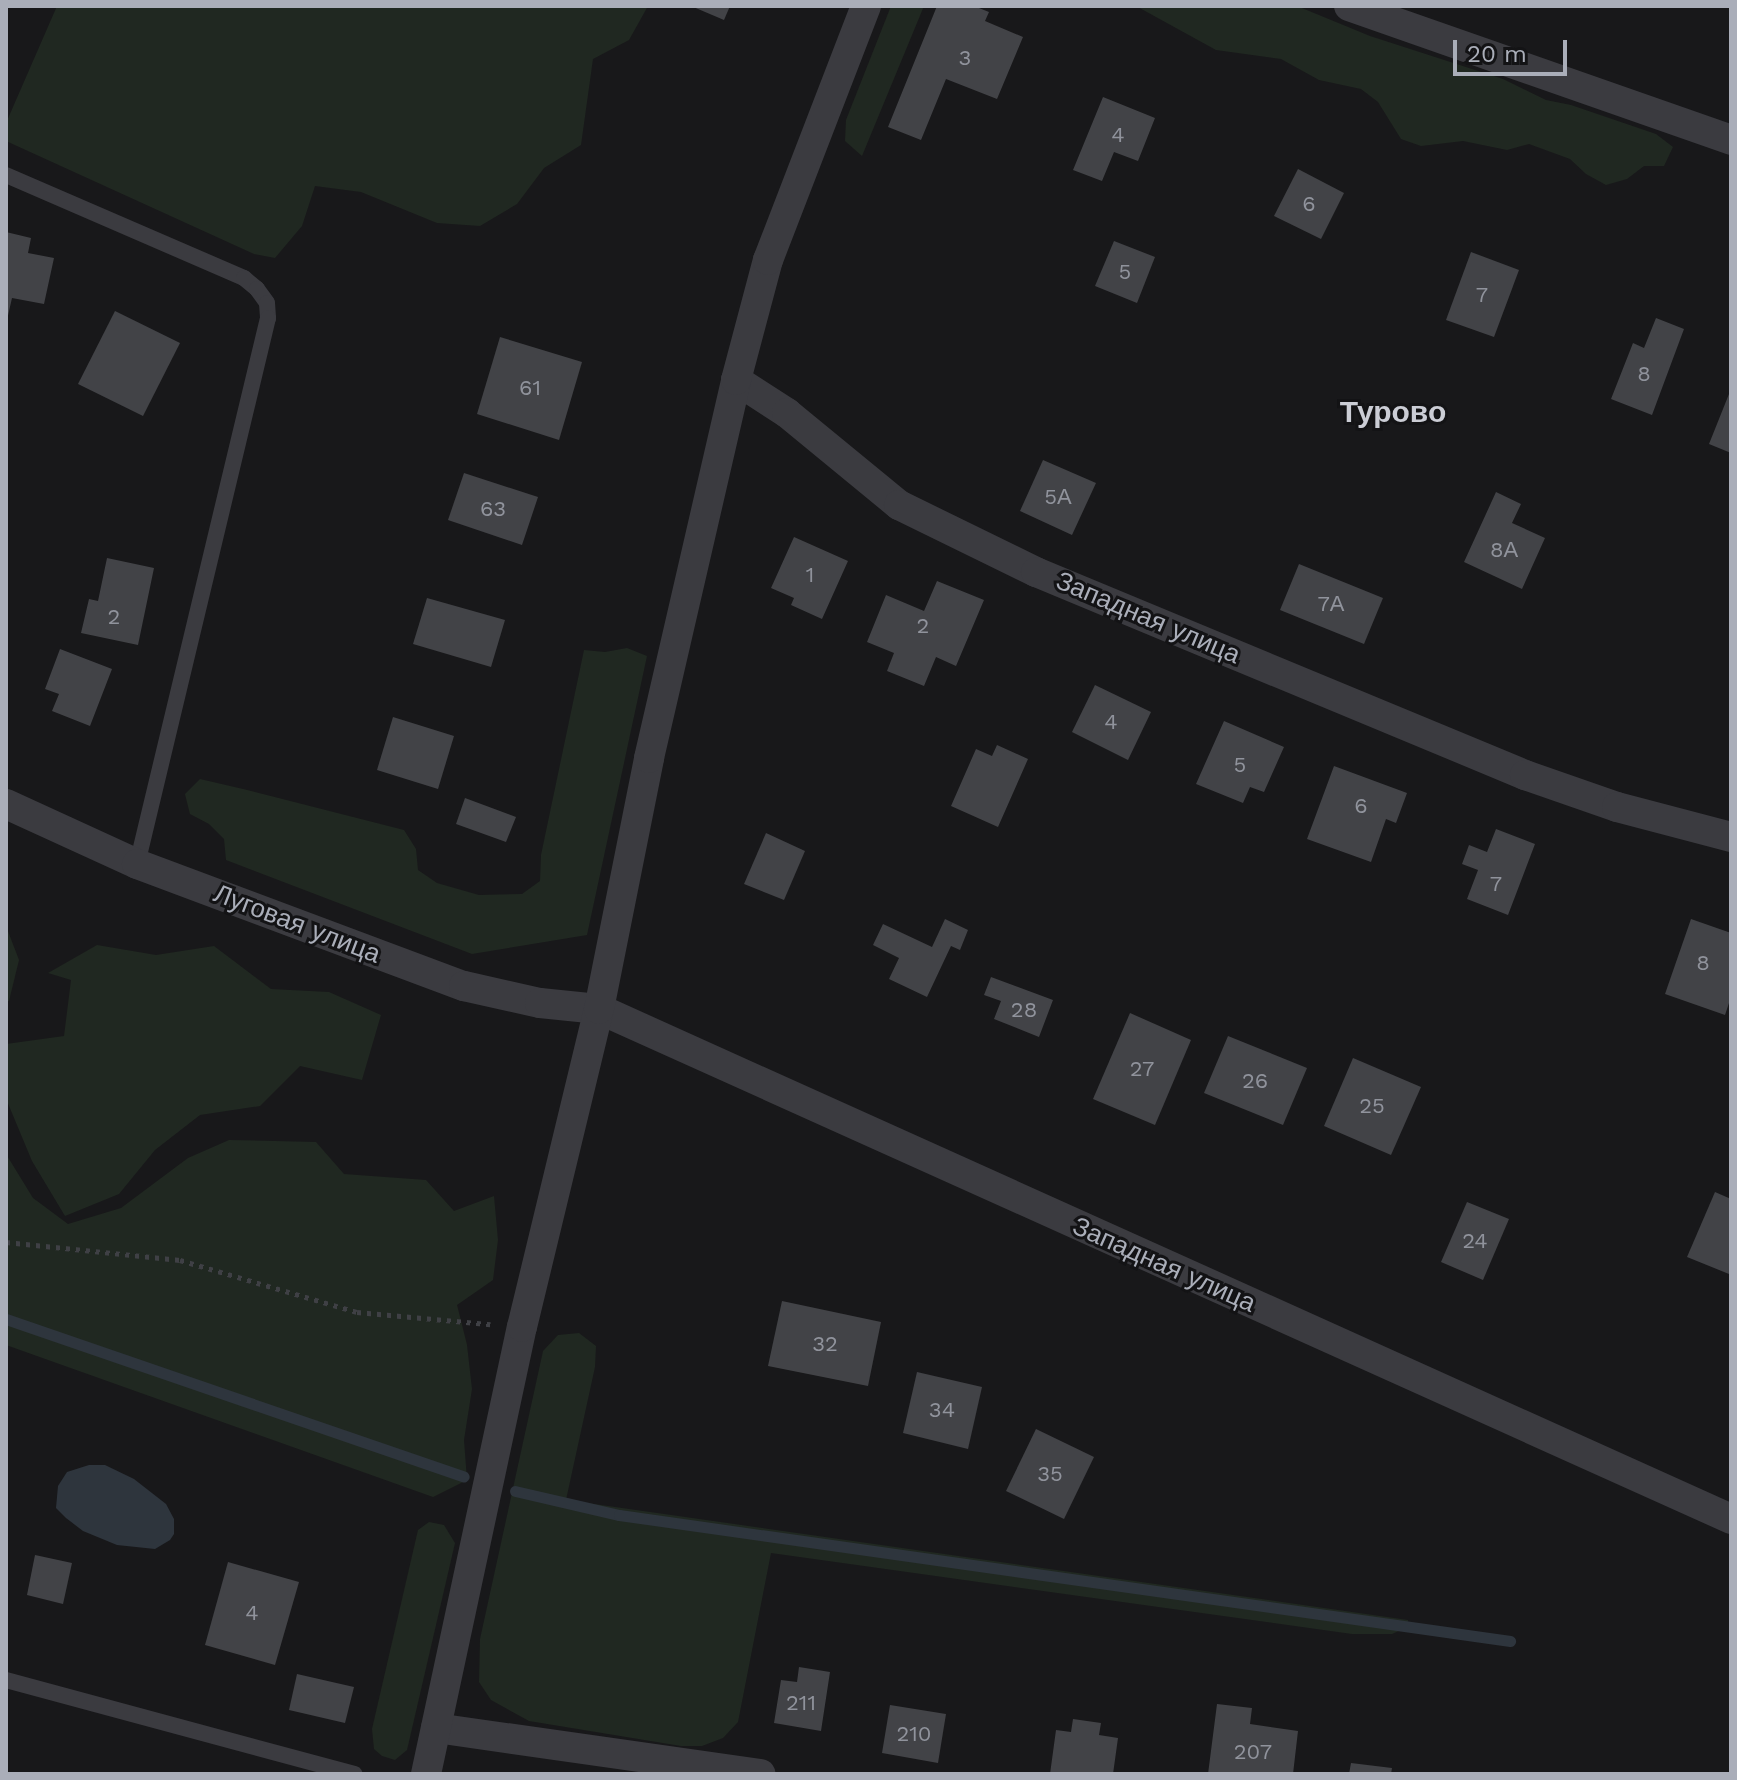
<!DOCTYPE html>
<meta charset="utf-8">
<style>
body{margin:0}
#map{position:relative;width:1737px;height:1780px;overflow:hidden;background:#18181a;font-family:"Work Sans",sans-serif}
div>[style]{position:absolute}
.green>*{inset:0;background:#202821}
.water>*{inset:0;background:#2e353d}
.stream>*{height:11px;margin:-5.5px;padding:0 5.5px;transform-origin:5.5px;border-radius:5.5px;background:#2e353d}
.building>*{inset:0;background:#424347}
.path>*{height:5px;margin-top:-2.5px;transform-origin:0;background:repeating-linear-gradient(90deg,#3f4045 0 4px,transparent 0 10px)}
.service>*{height:16px;margin:-8px;padding:0 8px;transform-origin:8px;border-radius:8px;background:#3b3b40}
.minor>*{height:30px;margin:-15px;padding:0 15px;transform-origin:15px;border-radius:15px;background:#3b3b40}
span{translate:-50% -50%;white-space:nowrap;text-align:center;line-height:1.15;-webkit-text-stroke:6px #131315;paint-order:stroke}
.number-label{font-size:22px;color:#90939c}
.number-label span{-webkit-text-stroke-width:0}
.street-label{font-size:26px;color:#aaaeb9}
.quarter-label{font-size:30px;color:#cbcdd5;font-weight:700}
.frame{position:absolute;inset:0;border:8px solid #aaaeb9;pointer-events:none}
.scale{position:absolute;left:1453px;top:40px;width:114px;height:36px;box-sizing:border-box;border:4px solid #aaaeb9;border-top:0;padding-left:10px;font-size:24px;line-height:28px;white-space:nowrap;color:#aaaeb9;-webkit-text-stroke:6px #131315;paint-order:stroke}
</style>
<div id="map">
<div class="green">
<div style="clip-path:polygon(57px 6px,648px 6px,629px 40px,593px 59px,581px 145px,544px 168px,517px 204px,480px 226px,437px 223px,361px 192px,315px 186px,302px 226px,275px 258px,254px 254px,6px 141px,6px 123px)"></div>
<div style="clip-path:polygon(891px 6px,924px 6px,862px 156px,845px 141px,846px 120px)"></div>
<div style="clip-path:polygon(1136px 6px,1297px 6px,1370px 36px,1503px 79px,1546px 100px,1571px 105px,1656px 134px,1673px 147px,1664px 166px,1644px 166px,1627px 179px,1606px 185px,1586px 174px,1570px 159px,1529px 144px,1507px 150px,1463px 141px,1421px 146px,1401px 139px,1378px 102px,1361px 89px,1319px 80px,1281px 59px,1216px 50px)"></div>
<div style="clip-path:polygon(627px 648px,647px 656px,587px 935px,472px 954px,226px 860px,224px 839px,209px 824px,190px 814px,185px 794px,200px 779px,243px 789px,404px 830px,416px 849px,418px 870px,437px 883px,479px 895px,522px 894px,540px 881px,541px 855px,584px 650px,605px 652px)"></div>
<div style="clip-path:polygon(6px 926px,19px 960px,9px 1001px,6px 1002px)"></div>
<div style="clip-path:polygon(97px 945px,156px 955px,214px 946px,271px 989px,329px 992px,381px 1015px,362px 1080px,300px 1066px,260px 1106px,200px 1115px,155px 1150px,119px 1194px,65px 1216px,32px 1161px,7px 1101px,6px 1044px,64px 1036px,71px 980px,48px 973px)"></div>
<div style="clip-path:polygon(229px 1140px,316px 1142px,344px 1174px,426px 1180px,454px 1211px,494px 1196px,498px 1240px,493px 1280px,457px 1305px,467px 1345px,472px 1389px,464px 1440px,467px 1480px,433px 1497px,6px 1345px,6px 1154px,33px 1198px,68px 1224px,121px 1208px,188px 1158px)"></div>
<div style="clip-path:polygon(579px 1333px,596px 1346px,595px 1367px,566px 1500px,1408px 1620px,1408px 1627px,1392px 1634px,1352px 1634px,771px 1553px,738px 1722px,723px 1738px,702px 1746px,681px 1746px,529px 1721px,491px 1700px,479px 1682px,480px 1639px,543px 1351px,558px 1335px)"></div>
<div style="clip-path:polygon(429px 1522px,444px 1525px,455px 1543px,407px 1750px,395px 1760px,382px 1756px,374px 1749px,372px 1729px,418px 1530px)"></div>
</div>
<div class="water">
<div style="clip-path:polygon(89px 1465px,105px 1465px,134px 1479px,166px 1504px,174px 1519px,174px 1534px,170px 1540px,155px 1549px,117px 1545px,83px 1531px,66px 1518px,56px 1508px,58px 1486px,67px 1472px)"></div>
</div>
<div class="stream">
<div style="left:6px;top:1319px;width:484px;rotate:19deg"></div>
<div style="left:515px;top:1491px;width:107px;rotate:13deg"></div>
<div style="left:619px;top:1515px;width:900px;rotate:8.05deg"></div>
</div>
<div class="building">
<div style="clip-path:polygon(691px 6px,730px 6px,724px 20px)"></div>
<div style="clip-path:polygon(937px 6px,974px 6px,989px 12px,985px 21px,1023px 37px,997px 99px,946px 79px,921px 140px,888px 127px)"></div>
<div style="clip-path:polygon(1103px 97px,1155px 118px,1138px 161px,1114px 152px,1102px 181px,1073px 170px)"></div>
<div style="clip-path:polygon(1298px 169px,1344px 193px,1321px 239px,1274px 216px)"></div>
<div style="clip-path:polygon(6px 232px,31px 238px,28px 253px,54px 258px,44px 304px,12px 298px,7px 320px)"></div>
<div style="clip-path:polygon(1114px 241px,1155px 257px,1137px 303px,1095px 286px)"></div>
<div style="clip-path:polygon(1471px 252px,1519px 270px,1494px 337px,1446px 320px)"></div>
<div style="clip-path:polygon(115px 311px,180px 343px,143px 416px,78px 384px)"></div>
<div style="clip-path:polygon(1656px 318px,1684px 329px,1652px 415px,1611px 399px,1633px 343px,1644px 348px)"></div>
<div style="clip-path:polygon(500px 337px,582px 362px,559px 440px,477px 414px)"></div>
<div style="clip-path:polygon(1731px 389px,1731px 453px,1709px 444px)"></div>
<div style="clip-path:polygon(1043px 460px,1096px 483px,1072px 535px,1020px 511px)"></div>
<div style="clip-path:polygon(464px 473px,538px 497px,522px 545px,448px 520px)"></div>
<div style="clip-path:polygon(1496px 492px,1521px 504px,1512px 523px,1545px 538px,1522px 589px,1464px 562px)"></div>
<div style="clip-path:polygon(794px 537px,848px 561px,822px 619px,791px 605px,794px 598px,771px 588px)"></div>
<div style="clip-path:polygon(107px 558px,154px 568px,138px 645px,81px 633px,89px 599px,98px 601px)"></div>
<div style="clip-path:polygon(1299px 564px,1383px 598px,1364px 644px,1280px 610px)"></div>
<div style="clip-path:polygon(937px 581px,984px 600px,956px 666px,936px 657px,924px 686px,887px 671px,894px 653px,867px 642px,886px 595px,924px 611px)"></div>
<div style="clip-path:polygon(427px 598px,505px 620px,491px 667px,413px 644px)"></div>
<div style="clip-path:polygon(60px 649px,112px 669px,90px 726px,52px 711px,59px 694px,45px 689px)"></div>
<div style="clip-path:polygon(1095px 685px,1151px 712px,1128px 760px,1072px 732px)"></div>
<div style="clip-path:polygon(393px 717px,454px 736px,438px 789px,377px 770px)"></div>
<div style="clip-path:polygon(1224px 721px,1284px 747px,1264px 792px,1250px 787px,1243px 803px,1196px 784px)"></div>
<div style="clip-path:polygon(997px 745px,1028px 759px,998px 827px,951px 806px,976px 749px,992px 756px)"></div>
<div style="clip-path:polygon(1334px 766px,1407px 793px,1396px 823px,1386px 819px,1371px 862px,1307px 839px)"></div>
<div style="clip-path:polygon(465px 798px,516px 817px,506px 842px,456px 824px)"></div>
<div style="clip-path:polygon(1496px 829px,1535px 844px,1508px 915px,1467px 899px,1478px 870px,1462px 864px,1469px 845px,1487px 852px)"></div>
<div style="clip-path:polygon(766px 833px,805px 851px,784px 900px,744px 884px)"></div>
<div style="clip-path:polygon(945px 919px,968px 930px,960px 950px,951px 946px,927px 997px,889px 979px,899px 958px,873px 945px,883px 924px,932px 947px)"></div>
<div style="clip-path:polygon(1691px 919px,1731px 933px,1731px 997px,1725px 1015px,1665px 994px)"></div>
<div style="clip-path:polygon(991px 977px,1053px 1000px,1039px 1037px,994px 1019px,1001px 1001px,984px 995px)"></div>
<div style="clip-path:polygon(1130px 1013px,1191px 1040px,1155px 1125px,1093px 1099px)"></div>
<div style="clip-path:polygon(1228px 1036px,1307px 1068px,1283px 1125px,1204px 1093px)"></div>
<div style="clip-path:polygon(1353px 1058px,1421px 1087px,1391px 1155px,1324px 1126px)"></div>
<div style="clip-path:polygon(1715px 1192px,1731px 1199px,1729px 1274px,1687px 1257px)"></div>
<div style="clip-path:polygon(1467px 1202px,1509px 1219px,1483px 1280px,1441px 1262px)"></div>
<div style="clip-path:polygon(782px 1301px,881px 1322px,868px 1386px,768px 1366px)"></div>
<div style="clip-path:polygon(917px 1372px,982px 1387px,968px 1449px,903px 1433px)"></div>
<div style="clip-path:polygon(1036px 1429px,1094px 1457px,1064px 1519px,1006px 1491px)"></div>
<div style="clip-path:polygon(35px 1555px,72px 1563px,63px 1604px,27px 1595px)"></div>
<div style="clip-path:polygon(228px 1562px,299px 1582px,275px 1665px,205px 1645px)"></div>
<div style="clip-path:polygon(799px 1667px,830px 1672px,821px 1731px,774px 1723px,781px 1680px,797px 1682px)"></div>
<div style="clip-path:polygon(297px 1674px,354px 1687px,345px 1723px,289px 1710px)"></div>
<div style="clip-path:polygon(1217px 1704px,1252px 1708px,1250px 1724px,1298px 1731px,1293px 1774px,1208px 1774px)"></div>
<div style="clip-path:polygon(890px 1705px,946px 1714px,938px 1763px,882px 1753px)"></div>
<div style="clip-path:polygon(1073px 1719px,1101px 1723px,1099px 1735px,1118px 1738px,1113px 1774px,1050px 1774px,1056px 1730px,1071px 1732px)"></div>
<div style="clip-path:polygon(1351px 1763px,1392px 1768px,1391px 1774px,1349px 1774px)"></div>
</div>
<div class="path">
<div style="left:6px;top:1242px;width:175px;rotate:5.9deg"></div>
<div style="left:180px;top:1260px;width:184px;rotate:16.4deg"></div>
<div style="left:357px;top:1312px;width:134px;rotate:5.2deg"></div>
</div>
<div class="service">
<div style="left:6px;top:175px;width:259px;rotate:23.4deg"></div>
<div style="left:244px;top:278px;width:17px;rotate:40deg"></div>
<div style="left:257px;top:289px;width:17px;rotate:54deg"></div>
<div style="left:267px;top:303px;width:15px;rotate:86deg"></div>
<div style="left:268px;top:318px;width:561px;rotate:103.49deg"></div>
<div style="left:6px;top:1680px;width:361px;rotate:15.1deg"></div>
</div>
<div class="minor">
<div style="left:1349px;top:6px;width:405px;rotate:19.3deg"></div>
<div style="left:736px;top:380px;width:61px;rotate:32.9deg"></div>
<div style="left:787px;top:413px;width:145px;rotate:39.4deg"></div>
<div style="left:899px;top:505px;width:153px;rotate:26.1deg"></div>
<div style="left:1036px;top:572px;width:529px;rotate:22.54deg"></div>
<div style="left:1525px;top:775px;width:97px;rotate:19.2deg"></div>
<div style="left:1617px;top:807px;width:118px;rotate:14.7deg"></div>
<div style="left:6px;top:804px;width:144px;rotate:24.6deg"></div>
<div style="left:137px;top:864px;width:349px;rotate:20.5deg"></div>
<div style="left:464px;top:986px;width:78px;rotate:12.6deg"></div>
<div style="left:540px;top:1003px;width:59px;rotate:5.8deg"></div>
<div style="left:599px;top:1009px;width:1242px;rotate:24.25deg"></div>
<div style="left:436px;top:1728px;width:328px;rotate:8.1deg"></div>
<div style="left:426px;top:1774px;width:457px;rotate:-77.9deg"></div>
<div style="left:522px;top:1327px;width:327px;rotate:-76.4deg"></div>
<div style="left:599px;top:1009px;width:256px;rotate:-78.7deg"></div>
<div style="left:649px;top:758px;width:388px;rotate:-77deg"></div>
<div style="left:736px;top:380px;width:124px;rotate:-75.1deg"></div>
<div style="left:768px;top:260px;width:272px;rotate:-68.9deg"></div>
</div>
<div class="number-label">
<span style="left:965px;top:58px">3</span>
<span style="left:1118px;top:135px">4</span>
<span style="left:1309px;top:204px">6</span>
<span style="left:1125px;top:272px">5</span>
<span style="left:1482px;top:295px">7</span>
<span style="left:1644px;top:374px">8</span>
<span style="left:530px;top:388px">61</span>
<span style="left:1058px;top:497px">5А</span>
<span style="left:493px;top:509px">63</span>
<span style="left:1504px;top:550px">8А</span>
<span style="left:810px;top:575px">1</span>
<span style="left:1331px;top:604px">7А</span>
<span style="left:114px;top:617px">2</span>
<span style="left:923px;top:626px">2</span>
<span style="left:1111px;top:722px">4</span>
<span style="left:1240px;top:765px">5</span>
<span style="left:1361px;top:806px">6</span>
<span style="left:1496px;top:884px">7</span>
<span style="left:1703px;top:963px">8</span>
<span style="left:1024px;top:1010px">28</span>
<span style="left:1142px;top:1069px">27</span>
<span style="left:1255px;top:1081px">26</span>
<span style="left:1372px;top:1106px">25</span>
<span style="left:1475px;top:1241px">24</span>
<span style="left:825px;top:1344px">32</span>
<span style="left:942px;top:1410px">34</span>
<span style="left:1050px;top:1474px">35</span>
<span style="left:252px;top:1613px">4</span>
<span style="left:801px;top:1703px">211</span>
<span style="left:914px;top:1734px">210</span>
<span style="left:1253px;top:1752px">207</span>
</div>
<div class="street-label">
<span style="left:1148px;top:618px;rotate:23deg">Западная улица</span>
<span style="left:297px;top:924px;rotate:21deg">Луговая улица</span>
<span style="left:1164px;top:1265px;rotate:24deg">Западная улица</span>
</div>
<div class="quarter-label">
<span style="left:1393px;top:412px">Турово</span>
</div>
<div class="frame"></div>
<div class="scale">20 m</div>
</div>
